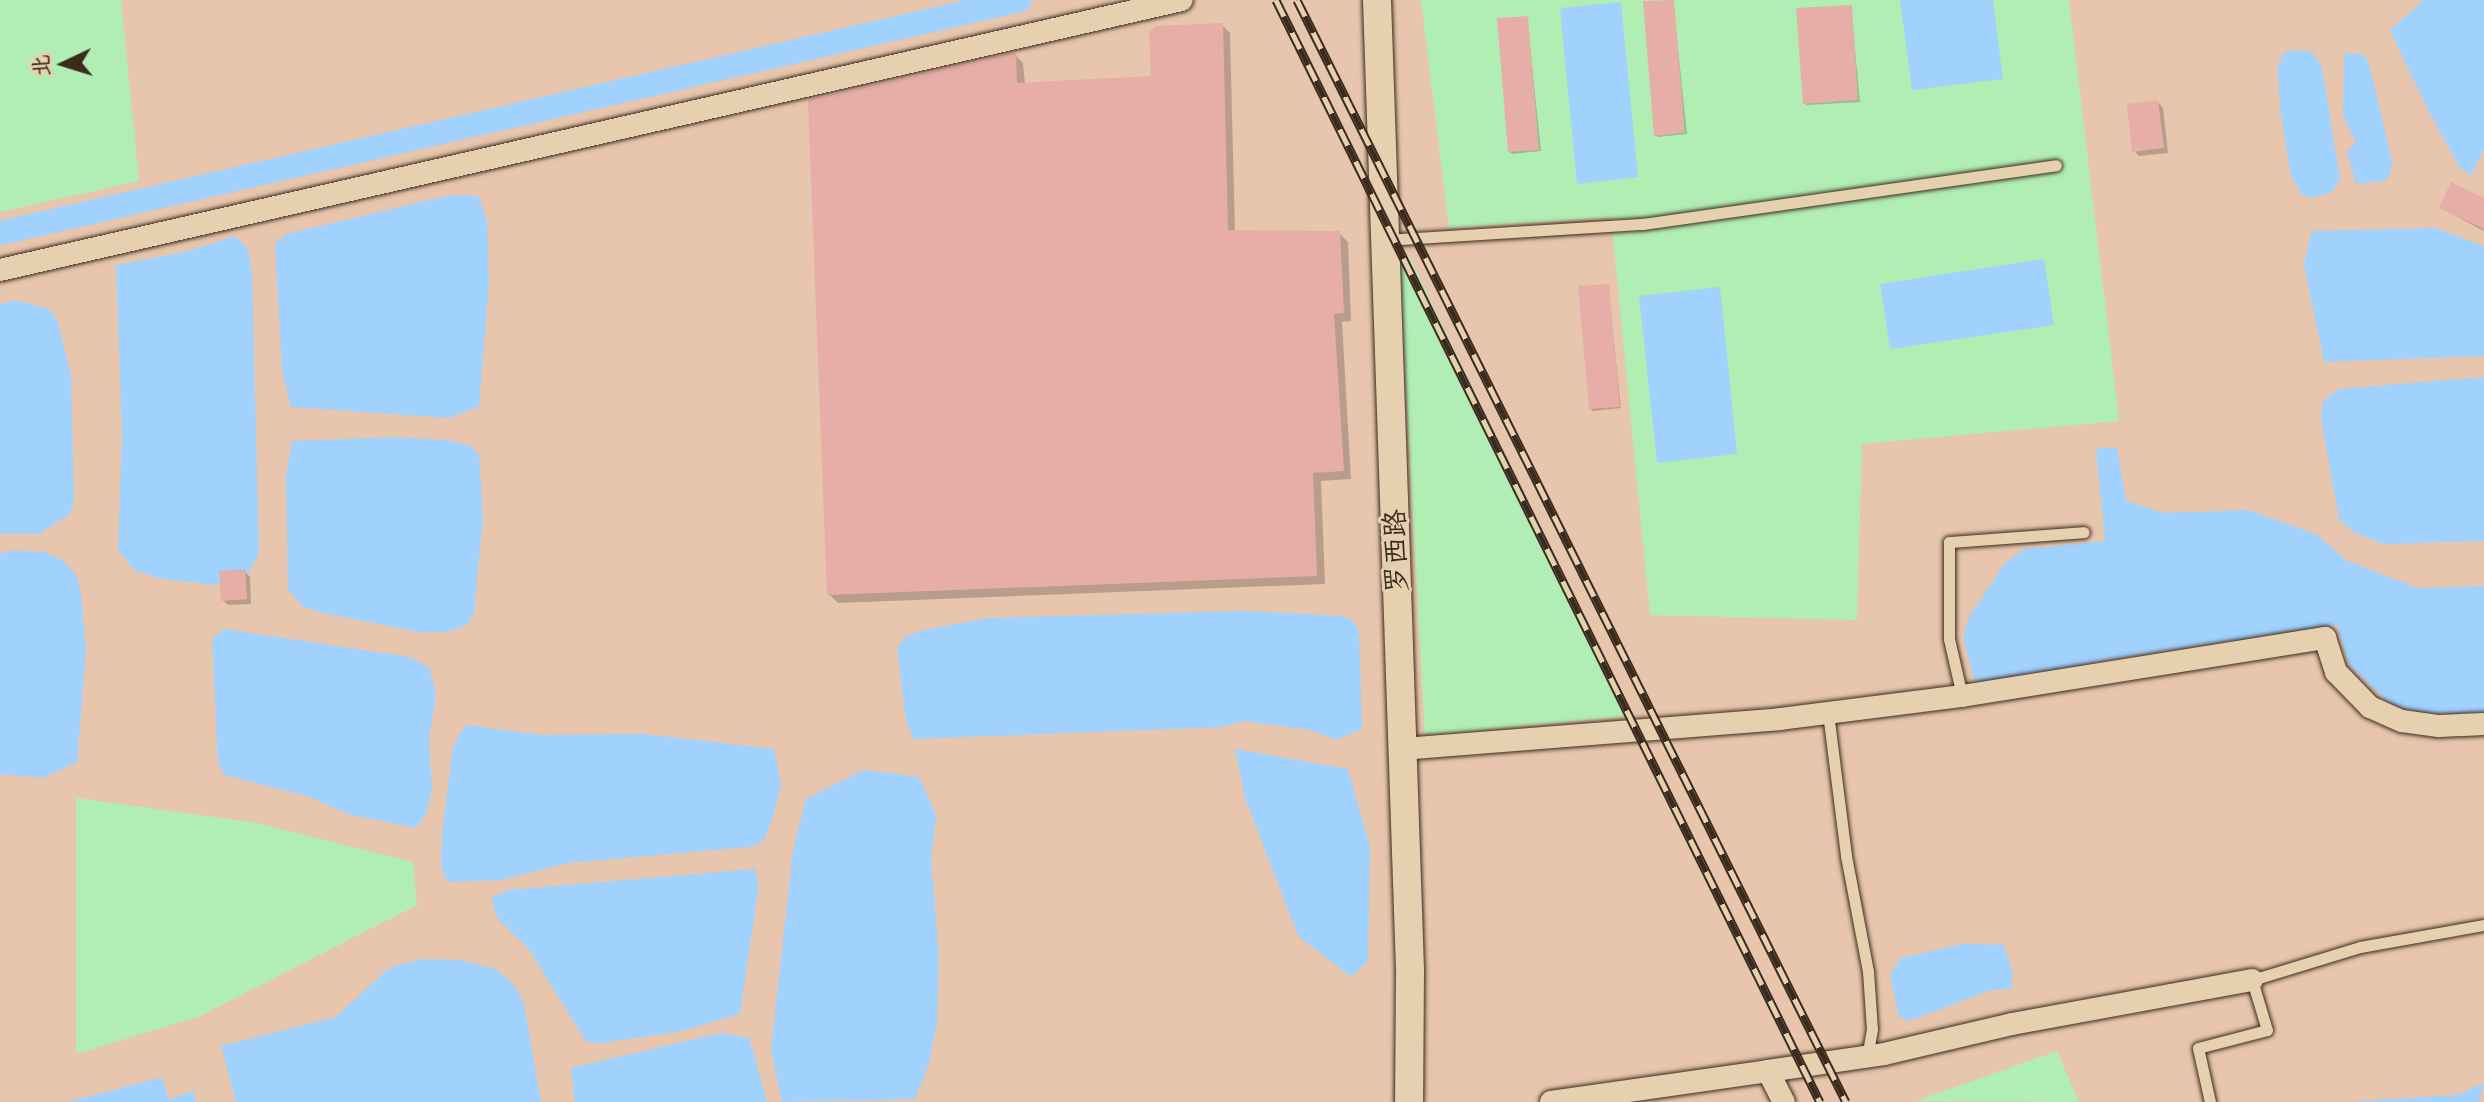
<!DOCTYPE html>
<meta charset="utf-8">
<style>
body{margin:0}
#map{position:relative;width:2484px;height:1102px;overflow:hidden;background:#e7c6ad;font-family:"Patrick Hand","LXGW WenKai TC",sans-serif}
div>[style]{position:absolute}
.green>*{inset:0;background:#b1eeb4}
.water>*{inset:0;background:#a1d1fd}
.shadow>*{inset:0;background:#0003}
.canal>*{height:24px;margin:-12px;padding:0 12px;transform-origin:12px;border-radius:12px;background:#a1d1fd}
.building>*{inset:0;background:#e7ada7}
.roads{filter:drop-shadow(0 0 2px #3b2a1e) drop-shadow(0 0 2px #3b2a1e)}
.service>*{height:11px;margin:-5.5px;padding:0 5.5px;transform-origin:5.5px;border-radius:5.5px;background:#e7d0b0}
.minor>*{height:22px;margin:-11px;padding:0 11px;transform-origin:11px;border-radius:11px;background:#e7d0b0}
.tertiary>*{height:28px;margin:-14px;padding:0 14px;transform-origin:14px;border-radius:14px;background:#e7d0b0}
.rail>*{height:9px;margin-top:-4.5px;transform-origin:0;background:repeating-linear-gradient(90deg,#e7d0b0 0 18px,#3b2a1e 0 36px);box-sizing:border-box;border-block:2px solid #3b2a1e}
span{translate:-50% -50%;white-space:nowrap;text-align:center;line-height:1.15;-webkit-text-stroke:6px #e7d0b0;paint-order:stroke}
.street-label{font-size:28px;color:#3b2a1e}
.north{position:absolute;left:24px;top:24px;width:80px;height:80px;-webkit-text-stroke:6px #e7d0b0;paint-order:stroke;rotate:266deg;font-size:22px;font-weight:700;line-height:32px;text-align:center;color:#3b2a1e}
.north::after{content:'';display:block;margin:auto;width:28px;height:36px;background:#3b2a1e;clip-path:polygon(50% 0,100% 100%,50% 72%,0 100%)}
</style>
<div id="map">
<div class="green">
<div style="clip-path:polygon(0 0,121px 0,139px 181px,0 212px)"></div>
<div style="clip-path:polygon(1421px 0,2069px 0,2119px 421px,1862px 444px,1857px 620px,1650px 615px,1611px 217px,1449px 228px)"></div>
<div style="clip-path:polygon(1410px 258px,1631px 716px,1425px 735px,1399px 259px)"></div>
<div style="clip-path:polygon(76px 798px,257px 823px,413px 862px,417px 905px,200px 1016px,76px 1054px)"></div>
<div style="clip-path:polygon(2057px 1051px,2079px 1102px,1916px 1101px)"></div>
</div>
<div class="water">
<div style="clip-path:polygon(1900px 0,1993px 0,2003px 79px,1912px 90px)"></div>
<div style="clip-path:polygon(2424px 0,2484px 0,2484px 149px,2471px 175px,2460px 168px,2427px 108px,2390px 30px)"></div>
<div style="clip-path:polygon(1621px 2px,1638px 177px,1577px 184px,1560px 8px)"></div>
<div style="clip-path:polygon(2297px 50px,2313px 52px,2322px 68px,2340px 178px,2332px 192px,2313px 198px,2301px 194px,2291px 176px,2281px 116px,2277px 69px,2283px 53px)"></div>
<div style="clip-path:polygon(2344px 53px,2365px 55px,2370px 68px,2393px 165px,2386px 181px,2356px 184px,2347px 152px,2356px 142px,2343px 116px)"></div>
<div style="clip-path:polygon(451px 195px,478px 196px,487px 219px,489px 281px,479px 407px,449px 418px,291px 407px,282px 371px,275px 244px,286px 234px)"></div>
<div style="clip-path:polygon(2435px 228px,2484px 246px,2484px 356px,2324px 362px,2304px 265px,2312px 231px)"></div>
<div style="clip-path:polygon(235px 236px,248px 249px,252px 273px,259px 554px,248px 573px,215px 585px,163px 579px,135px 571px,118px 550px,122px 434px,116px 265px,185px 252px)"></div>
<div style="clip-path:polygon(2044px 259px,2054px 325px,1890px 349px,1880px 284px)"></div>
<div style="clip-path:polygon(1720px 287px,1737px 454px,1657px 463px,1639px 296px)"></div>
<div style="clip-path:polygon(15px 300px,49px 309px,57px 319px,71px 375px,74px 502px,69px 515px,39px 534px,0 534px,0 305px)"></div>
<div style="clip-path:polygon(2484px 377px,2484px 541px,2383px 544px,2353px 532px,2339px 519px,2321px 419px,2323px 401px,2339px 389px)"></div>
<div style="clip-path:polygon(396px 437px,447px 440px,471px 446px,479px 455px,483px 515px,474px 613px,468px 624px,451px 631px,425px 633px,322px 613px,302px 606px,288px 589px,286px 475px,292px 441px)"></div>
<div style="clip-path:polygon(2117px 447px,2126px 501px,2164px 513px,2248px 510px,2316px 534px,2346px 560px,2417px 588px,2484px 586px,2484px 715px,2422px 713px,2389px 703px,2349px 665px,2337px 625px,2106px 660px,1983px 685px,1974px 679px,1963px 638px,1969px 617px,2005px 563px,2024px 549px,2105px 541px,2096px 449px)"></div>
<div style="clip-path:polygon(12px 550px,45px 552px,62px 560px,77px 576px,81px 594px,86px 652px,77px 762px,43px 778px,0 774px,0 554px)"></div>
<div style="clip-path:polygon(1244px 611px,1342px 616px,1353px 621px,1359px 631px,1362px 729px,1336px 740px,1311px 730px,1242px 721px,1224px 727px,914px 739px,906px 722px,897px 648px,906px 636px,924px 630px,988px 618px)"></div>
<div style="clip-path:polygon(224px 629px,410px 657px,429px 668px,436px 692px,429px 742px,432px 788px,427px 812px,416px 828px,351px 815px,309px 797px,225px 775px,218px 763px,212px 639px)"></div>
<div style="clip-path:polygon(466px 725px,544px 735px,643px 734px,774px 749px,781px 784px,773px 817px,763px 842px,750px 847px,568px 863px,501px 880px,447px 882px,441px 867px,442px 833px,453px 745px)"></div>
<div style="clip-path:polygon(1235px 749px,1348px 769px,1370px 847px,1368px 961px,1351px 977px,1298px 936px,1245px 798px)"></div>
<div style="clip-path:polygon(864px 770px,919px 777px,936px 815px,931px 861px,939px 956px,937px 1023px,929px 1064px,915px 1099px,782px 1102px,771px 1049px,793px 850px,806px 799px)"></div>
<div style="clip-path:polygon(755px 869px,759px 884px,740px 1014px,682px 1031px,596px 1044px,585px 1040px,528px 948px,498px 919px,491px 898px,507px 890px)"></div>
<div style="clip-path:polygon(1962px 944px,2004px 945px,2013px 975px,2011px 989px,1991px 990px,1909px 1021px,1899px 1017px,1890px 974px,1901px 958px)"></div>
<div style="clip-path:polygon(421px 959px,459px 960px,496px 969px,514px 985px,524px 1003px,541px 1102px,236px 1102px,221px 1046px,336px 1017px,389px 968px)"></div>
<div style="clip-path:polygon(721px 1033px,749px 1038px,767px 1102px,575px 1102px,571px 1068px)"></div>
<div style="clip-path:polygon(162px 1077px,169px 1099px,194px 1091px,196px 1102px,68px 1102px)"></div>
<div style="clip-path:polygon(2484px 1083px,2479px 1102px,2350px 1102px,2457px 1095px)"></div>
</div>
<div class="shadow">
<div style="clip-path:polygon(1673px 1px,1687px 134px,1658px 137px,1656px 135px)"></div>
<div style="clip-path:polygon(1851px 7px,1860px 102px,1807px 105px,1805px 103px)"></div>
<div style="clip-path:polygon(1527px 18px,1541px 151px,1512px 154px,1510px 152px)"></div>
<div style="clip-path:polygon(1222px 25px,1230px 33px,1235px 232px,1339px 233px,1348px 242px,1351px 321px,1342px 322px,1351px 479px,1321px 481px,1325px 584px,838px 603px,829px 594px,1015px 55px,1023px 63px,1025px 85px,1154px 78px)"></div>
<div style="clip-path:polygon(2158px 102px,2163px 108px,2168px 153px,2139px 156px,2134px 151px)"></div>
<div style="clip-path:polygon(2484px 200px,2484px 231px,2441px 208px)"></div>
<div style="clip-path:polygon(1608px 286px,1621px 408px,1593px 411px,1591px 409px)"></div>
<div style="clip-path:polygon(244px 571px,250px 577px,251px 604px,228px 605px,223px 600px)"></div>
</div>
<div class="canal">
<div style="left:0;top:233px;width:1046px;rotate:-12.87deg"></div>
</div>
<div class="building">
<div style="clip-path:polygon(1674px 0,1685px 133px,1654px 136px,1643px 1px)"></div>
<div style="clip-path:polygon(1852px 5px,1858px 100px,1803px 104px,1796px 8px)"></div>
<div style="clip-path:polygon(1528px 16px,1539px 150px,1508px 152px,1497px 18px)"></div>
<div style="clip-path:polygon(1223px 23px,1228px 230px,1340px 231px,1344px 313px,1334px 314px,1344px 471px,1313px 473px,1317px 576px,827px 595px,808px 100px,1016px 52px,1017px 83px,1151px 76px,1149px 32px,1156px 26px)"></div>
<div style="clip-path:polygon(2158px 100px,2164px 148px,2132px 152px,2127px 104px)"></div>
<div style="clip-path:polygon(2451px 182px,2484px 198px,2484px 229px,2439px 208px)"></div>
<div style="clip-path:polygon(1609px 284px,1620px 407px,1589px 409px,1578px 286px)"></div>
<div style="clip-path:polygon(245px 569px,247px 599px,221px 601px,219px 571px)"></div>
</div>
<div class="roads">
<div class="service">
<div style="left:1386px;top:240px;width:257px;rotate:-3.6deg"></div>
<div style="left:1643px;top:224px;width:417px;rotate:-8.1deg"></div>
<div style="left:1962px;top:696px;width:58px;rotate:-102.8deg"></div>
<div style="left:1949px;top:639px;width:97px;rotate:-90deg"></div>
<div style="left:1949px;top:542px;width:135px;rotate:-4.2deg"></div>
<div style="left:1828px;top:713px;width:144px;rotate:82.8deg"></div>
<div style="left:1846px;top:856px;width:117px;rotate:79.2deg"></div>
<div style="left:1868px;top:971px;width:58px;rotate:86.1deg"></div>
<div style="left:1872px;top:1029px;width:28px;rotate:100deg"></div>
<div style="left:2210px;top:1102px;width:55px;rotate:-102.5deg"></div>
<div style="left:2198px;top:1048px;width:71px;rotate:-14.6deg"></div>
<div style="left:2267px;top:1030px;width:52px;rotate:-106.7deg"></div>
<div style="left:2252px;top:980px;width:113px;rotate:-17deg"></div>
<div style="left:2360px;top:947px;width:126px;rotate:-10.1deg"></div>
</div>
<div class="minor">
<div style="left:0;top:270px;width:1212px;rotate:-12.87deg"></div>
<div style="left:1402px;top:749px;width:379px;rotate:-4.5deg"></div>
<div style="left:1780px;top:719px;width:183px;rotate:-7.2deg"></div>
<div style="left:1962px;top:696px;width:368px;rotate:-9.1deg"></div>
<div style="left:2325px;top:638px;width:36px;rotate:72deg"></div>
<div style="left:2336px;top:672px;width:49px;rotate:45.8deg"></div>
<div style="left:2370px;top:707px;width:35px;rotate:24deg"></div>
<div style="left:2402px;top:721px;width:37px;rotate:8deg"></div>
<div style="left:2439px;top:726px;width:45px;rotate:-2.5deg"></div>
<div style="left:1768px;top:1071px;width:117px;rotate:-8.3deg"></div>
<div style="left:1884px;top:1054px;width:131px;rotate:-13.2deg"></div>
<div style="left:2012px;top:1024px;width:244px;rotate:-10.4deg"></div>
<div style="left:1551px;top:1102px;width:219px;rotate:-8.1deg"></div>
<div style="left:1768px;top:1071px;width:35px;rotate:63deg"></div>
</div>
<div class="tertiary">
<div style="left:1377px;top:0;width:972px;rotate:88.05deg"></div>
<div style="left:1410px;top:971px;width:131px;rotate:90.4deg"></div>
</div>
</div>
<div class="rail">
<div style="left:1276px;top:0;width:1229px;rotate:63.73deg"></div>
<div style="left:1297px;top:0;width:1231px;rotate:63.52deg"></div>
</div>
<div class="street-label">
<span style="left:1395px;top:551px;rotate:-92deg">罗西路</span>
</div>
<div class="north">北</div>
</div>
